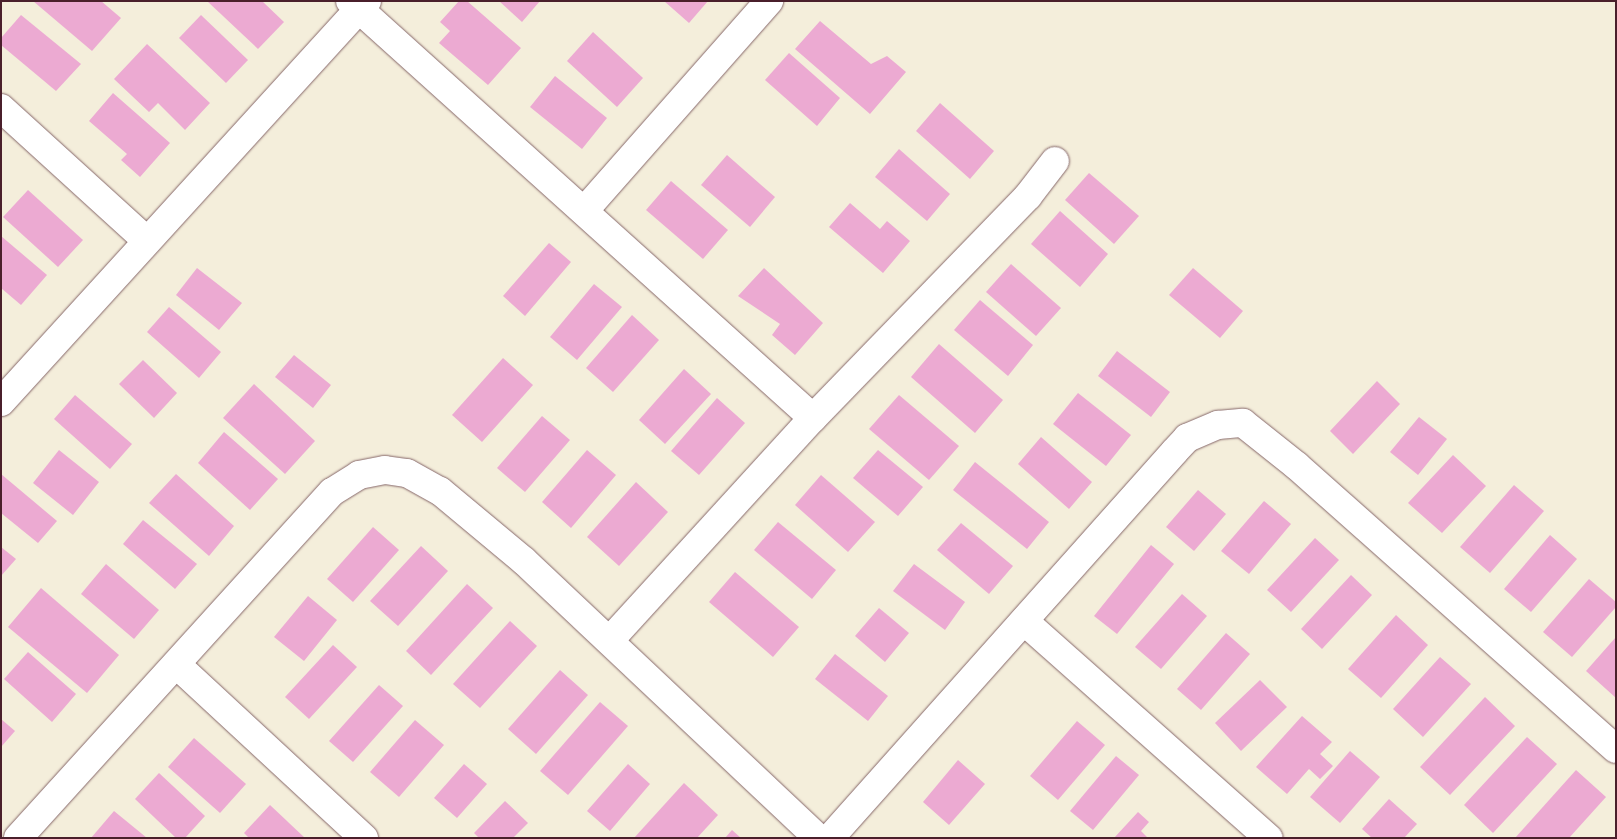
<!DOCTYPE html>
<style>
body{margin:0}
#map{position:relative;width:1617px;height:839px;overflow:hidden;background:#f4eedb;font-family:Caveat,sans-serif}
div>[style]{position:absolute}
.building>*{inset:0;background:#ecaad2}
.roads{filter:drop-shadow(0 0 1px #866769) drop-shadow(0 0 1px #866769)}
.minor>*{height:28px;margin:-14px;padding:0 14px;transform-origin:14px;border-radius:14px;background:#fff}
span{translate:-50% -50%;white-space:nowrap;text-align:center;line-height:1.15;-webkit-text-stroke:4.5px #fff;paint-order:stroke}
.frame{position:absolute;inset:0;border:2px solid #4a1f2b;pointer-events:none}
</style>
<div id="map">
<div class="building">
<div style="clip-path:polygon(33px 1px,101px 1px,121px 18px,92px 51px)"></div>
<div style="clip-path:polygon(207px 1px,262px 1px,284px 22px,258px 49px)"></div>
<div style="clip-path:polygon(459px 1px,467px 1px,521px 48px,488px 85px,439px 43px,450px 31px,440px 22px)"></div>
<div style="clip-path:polygon(499px 1px,540px 1px,522px 22px)"></div>
<div style="clip-path:polygon(664px 1px,708px 1px,689px 23px)"></div>
<div style="clip-path:polygon(21px 15px,81px 64px,56px 91px,1px 45px,1px 38px)"></div>
<div style="clip-path:polygon(201px 15px,248px 60px,226px 83px,179px 38px)"></div>
<div style="clip-path:polygon(820px 21px,871px 64px,887px 56px,906px 72px,870px 114px,795px 49px)"></div>
<div style="clip-path:polygon(593px 32px,643px 78px,617px 107px,567px 61px)"></div>
<div style="clip-path:polygon(147px 44px,210px 103px,185px 130px,158px 103px,149px 112px,114px 79px)"></div>
<div style="clip-path:polygon(789px 53px,840px 98px,817px 126px,765px 80px)"></div>
<div style="clip-path:polygon(555px 76px,607px 118px,582px 149px,530px 107px)"></div>
<div style="clip-path:polygon(113px 93px,170px 143px,140px 177px,121px 160px,127px 154px,89px 121px)"></div>
<div style="clip-path:polygon(940px 103px,994px 151px,970px 179px,916px 131px)"></div>
<div style="clip-path:polygon(899px 149px,950px 194px,927px 221px,875px 177px)"></div>
<div style="clip-path:polygon(727px 155px,775px 197px,750px 227px,701px 185px)"></div>
<div style="clip-path:polygon(1089px 173px,1139px 216px,1114px 244px,1065px 200px)"></div>
<div style="clip-path:polygon(671px 181px,728px 230px,703px 259px,646px 210px)"></div>
<div style="clip-path:polygon(28px 190px,83px 240px,58px 267px,3px 217px)"></div>
<div style="clip-path:polygon(850px 203px,880px 229px,887px 221px,910px 241px,883px 273px,829px 227px)"></div>
<div style="clip-path:polygon(1060px 211px,1108px 254px,1080px 287px,1031px 244px)"></div>
<div style="clip-path:polygon(1px 236px,47px 275px,21px 305px,1px 288px)"></div>
<div style="clip-path:polygon(549px 243px,571px 262px,525px 316px,503px 296px)"></div>
<div style="clip-path:polygon(1011px 264px,1061px 308px,1036px 336px,986px 292px)"></div>
<div style="clip-path:polygon(197px 268px,242px 303px,219px 330px,176px 295px)"></div>
<div style="clip-path:polygon(764px 268px,823px 323px,795px 355px,772px 335px,780px 324px,738px 296px)"></div>
<div style="clip-path:polygon(1193px 268px,1243px 311px,1220px 338px,1169px 295px)"></div>
<div style="clip-path:polygon(594px 284px,622px 307px,577px 360px,550px 337px)"></div>
<div style="clip-path:polygon(980px 300px,1033px 345px,1008px 376px,954px 330px)"></div>
<div style="clip-path:polygon(169px 307px,221px 352px,199px 378px,147px 332px)"></div>
<div style="clip-path:polygon(632px 315px,659px 340px,613px 392px,586px 368px)"></div>
<div style="clip-path:polygon(939px 344px,1003px 400px,975px 433px,911px 377px)"></div>
<div style="clip-path:polygon(1117px 351px,1170px 392px,1151px 417px,1098px 376px)"></div>
<div style="clip-path:polygon(294px 355px,331px 385px,313px 408px,275px 377px)"></div>
<div style="clip-path:polygon(503px 358px,533px 385px,482px 442px,452px 415px)"></div>
<div style="clip-path:polygon(143px 360px,177px 393px,154px 418px,119px 384px)"></div>
<div style="clip-path:polygon(684px 369px,711px 394px,665px 444px,639px 420px)"></div>
<div style="clip-path:polygon(1377px 381px,1400px 404px,1353px 454px,1330px 431px)"></div>
<div style="clip-path:polygon(254px 384px,315px 441px,285px 474px,223px 418px)"></div>
<div style="clip-path:polygon(1078px 393px,1131px 435px,1106px 466px,1053px 424px)"></div>
<div style="clip-path:polygon(75px 395px,132px 444px,110px 469px,54px 419px)"></div>
<div style="clip-path:polygon(899px 395px,959px 446px,929px 480px,869px 429px)"></div>
<div style="clip-path:polygon(717px 398px,745px 423px,699px 475px,671px 451px)"></div>
<div style="clip-path:polygon(542px 416px,570px 440px,525px 492px,497px 468px)"></div>
<div style="clip-path:polygon(1419px 417px,1447px 439px,1418px 475px,1390px 452px)"></div>
<div style="clip-path:polygon(224px 432px,278px 479px,250px 510px,198px 463px)"></div>
<div style="clip-path:polygon(1041px 437px,1092px 482px,1069px 509px,1018px 464px)"></div>
<div style="clip-path:polygon(59px 450px,99px 482px,73px 515px,33px 483px)"></div>
<div style="clip-path:polygon(587px 450px,616px 475px,571px 528px,542px 502px)"></div>
<div style="clip-path:polygon(878px 450px,923px 487px,898px 516px,853px 478px)"></div>
<div style="clip-path:polygon(1453px 455px,1486px 486px,1442px 533px,1408px 503px)"></div>
<div style="clip-path:polygon(975px 462px,1049px 522px,1027px 549px,953px 490px)"></div>
<div style="clip-path:polygon(1px 474px,57px 521px,38px 543px,1px 513px)"></div>
<div style="clip-path:polygon(176px 474px,234px 526px,209px 556px,149px 503px)"></div>
<div style="clip-path:polygon(821px 475px,875px 522px,848px 552px,795px 505px)"></div>
<div style="clip-path:polygon(636px 482px,668px 512px,619px 566px,587px 537px)"></div>
<div style="clip-path:polygon(1514px 485px,1544px 511px,1490px 573px,1460px 547px)"></div>
<div style="clip-path:polygon(1198px 490px,1226px 514px,1194px 551px,1166px 527px)"></div>
<div style="clip-path:polygon(1264px 501px,1291px 524px,1249px 574px,1221px 551px)"></div>
<div style="clip-path:polygon(143px 520px,197px 564px,175px 589px,123px 544px)"></div>
<div style="clip-path:polygon(778px 522px,836px 570px,812px 599px,754px 550px)"></div>
<div style="clip-path:polygon(961px 523px,1013px 566px,989px 594px,937px 550px)"></div>
<div style="clip-path:polygon(373px 527px,399px 550px,353px 602px,327px 579px)"></div>
<div style="clip-path:polygon(1550px 535px,1577px 559px,1531px 612px,1504px 589px)"></div>
<div style="clip-path:polygon(1315px 538px,1339px 560px,1291px 612px,1267px 590px)"></div>
<div style="clip-path:polygon(1151px 545px,1174px 564px,1117px 634px,1094px 616px)"></div>
<div style="clip-path:polygon(421px 546px,448px 571px,398px 626px,370px 601px)"></div>
<div style="clip-path:polygon(1px 547px,16px 559px,1px 576px)"></div>
<div style="clip-path:polygon(106px 564px,159px 610px,134px 639px,81px 594px)"></div>
<div style="clip-path:polygon(914px 564px,965px 602px,945px 630px,893px 591px)"></div>
<div style="clip-path:polygon(735px 572px,799px 627px,773px 657px,709px 602px)"></div>
<div style="clip-path:polygon(1351px 575px,1372px 595px,1322px 649px,1301px 629px)"></div>
<div style="clip-path:polygon(1589px 579px,1616px 602px,1616px 607px,1572px 657px,1543px 632px)"></div>
<div style="clip-path:polygon(467px 584px,493px 608px,431px 675px,406px 651px)"></div>
<div style="clip-path:polygon(41px 588px,119px 655px,87px 693px,8px 627px)"></div>
<div style="clip-path:polygon(1182px 594px,1207px 616px,1161px 669px,1135px 647px)"></div>
<div style="clip-path:polygon(308px 596px,337px 620px,304px 661px,274px 637px)"></div>
<div style="clip-path:polygon(879px 608px,909px 633px,885px 662px,855px 636px)"></div>
<div style="clip-path:polygon(1396px 615px,1428px 645px,1381px 698px,1348px 669px)"></div>
<div style="clip-path:polygon(510px 621px,537px 646px,480px 708px,453px 684px)"></div>
<div style="clip-path:polygon(1226px 633px,1250px 654px,1201px 710px,1177px 689px)"></div>
<div style="clip-path:polygon(1616px 637px,1616px 698px,1586px 671px)"></div>
<div style="clip-path:polygon(333px 645px,357px 667px,309px 719px,285px 697px)"></div>
<div style="clip-path:polygon(28px 652px,76px 694px,52px 722px,4px 679px)"></div>
<div style="clip-path:polygon(835px 654px,888px 696px,868px 721px,815px 679px)"></div>
<div style="clip-path:polygon(1440px 657px,1471px 684px,1423px 737px,1393px 709px)"></div>
<div style="clip-path:polygon(560px 670px,588px 695px,536px 754px,508px 729px)"></div>
<div style="clip-path:polygon(1260px 680px,1287px 707px,1241px 751px,1215px 723px)"></div>
<div style="clip-path:polygon(379px 685px,403px 706px,353px 762px,329px 741px)"></div>
<div style="clip-path:polygon(1485px 697px,1515px 726px,1450px 795px,1420px 767px)"></div>
<div style="clip-path:polygon(600px 702px,628px 726px,568px 795px,540px 771px)"></div>
<div style="clip-path:polygon(1302px 716px,1332px 742px,1320px 754px,1333px 766px,1320px 779px,1309px 769px,1287px 794px,1256px 767px)"></div>
<div style="clip-path:polygon(1px 719px,15px 731px,1px 747px)"></div>
<div style="clip-path:polygon(415px 720px,444px 745px,399px 797px,370px 772px)"></div>
<div style="clip-path:polygon(1077px 721px,1105px 745px,1058px 800px,1030px 776px)"></div>
<div style="clip-path:polygon(1527px 737px,1557px 764px,1493px 833px,1464px 805px)"></div>
<div style="clip-path:polygon(194px 738px,246px 784px,220px 813px,168px 767px)"></div>
<div style="clip-path:polygon(1350px 751px,1380px 777px,1340px 823px,1310px 797px)"></div>
<div style="clip-path:polygon(1116px 756px,1139px 775px,1093px 830px,1070px 811px)"></div>
<div style="clip-path:polygon(958px 760px,985px 784px,949px 825px,923px 802px)"></div>
<div style="clip-path:polygon(464px 764px,487px 784px,457px 818px,434px 798px)"></div>
<div style="clip-path:polygon(628px 764px,650px 784px,610px 831px,587px 811px)"></div>
<div style="clip-path:polygon(1576px 770px,1606px 797px,1569px 838px,1515px 838px)"></div>
<div style="clip-path:polygon(159px 773px,205px 816px,185px 838px,176px 838px,135px 799px)"></div>
<div style="clip-path:polygon(684px 783px,718px 815px,697px 838px,634px 838px)"></div>
<div style="clip-path:polygon(1389px 799px,1417px 824px,1404px 838px,1372px 838px,1362px 829px)"></div>
<div style="clip-path:polygon(505px 801px,528px 823px,513px 838px,479px 838px,474px 833px)"></div>
<div style="clip-path:polygon(270px 805px,305px 838px,249px 838px,244px 833px)"></div>
<div style="clip-path:polygon(114px 811px,147px 838px,91px 838px)"></div>
<div style="clip-path:polygon(1138px 812px,1149px 822px,1141px 831px,1148px 838px,1114px 838px)"></div>
<div style="clip-path:polygon(732px 830px,741px 838px,725px 838px)"></div>
</div>
<div class="roads">
<div class="minor">
<div style="left:367px;top:1px;width:11px;rotate:135deg"></div>
<div style="left:359px;top:9px;width:611px;rotate:42.02deg"></div>
<div style="left:1px;top:108px;width:197px;rotate:42.3deg"></div>
<div style="left:584px;top:211px;width:280px;rotate:-48.6deg"></div>
<div style="left:1px;top:402px;width:532px;rotate:-47.67deg"></div>
<div style="left:359px;top:9px;width:12px;rotate:-138deg"></div>
<div style="left:1024px;top:621px;width:327px;rotate:41.6deg"></div>
<div style="left:610px;top:640px;width:301px;rotate:-47.6deg"></div>
<div style="left:813px;top:418px;width:309px;rotate:-45.9deg"></div>
<div style="left:1028px;top:196px;width:44px;rotate:-52.4deg"></div>
<div style="left:177px;top:665px;width:255px;rotate:42.8deg"></div>
<div style="left:18px;top:838px;width:467px;rotate:-47.8deg"></div>
<div style="left:332px;top:492px;width:32px;rotate:-32deg"></div>
<div style="left:359px;top:475px;width:26px;rotate:-11deg"></div>
<div style="left:385px;top:470px;width:22px;rotate:8deg"></div>
<div style="left:407px;top:473px;width:38px;rotate:29deg"></div>
<div style="left:440px;top:491px;width:109px;rotate:39.8deg"></div>
<div style="left:524px;top:561px;width:404px;rotate:43.3deg"></div>
<div style="left:830px;top:838px;width:518px;rotate:-48.28deg"></div>
<div style="left:1175px;top:451px;width:18px;rotate:-47deg"></div>
<div style="left:1187px;top:438px;width:34px;rotate:-23deg"></div>
<div style="left:1218px;top:425px;width:25px;rotate:-5deg"></div>
<div style="left:1243px;top:423px;width:69px;rotate:38.5deg"></div>
<div style="left:1297px;top:466px;width:426px;rotate:41.6deg"></div>
</div>
</div>
<div class="frame"></div>
</div>
